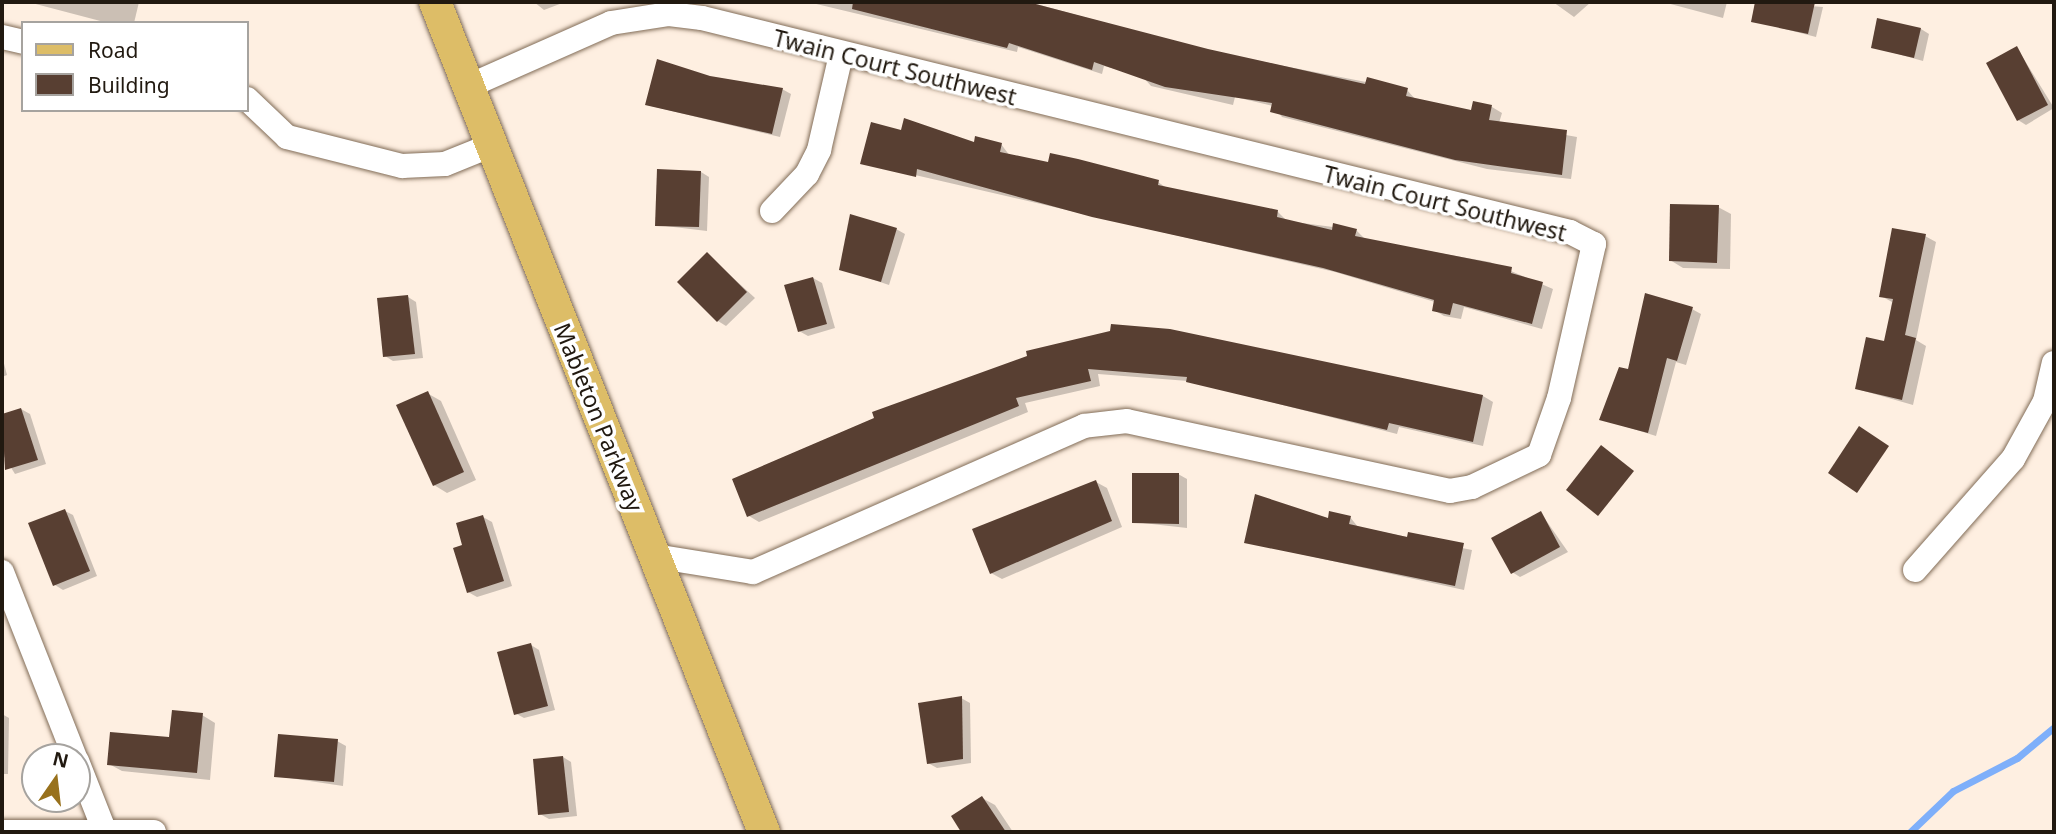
<!DOCTYPE html>
<style>
body{margin:0}
#map{position:relative;width:2056px;height:834px;overflow:hidden;background:#feefe1;font-family:"Noto Sans",sans-serif}
div>[style]{position:absolute}
.shadow>*{inset:0;background:#0003}
.stream>*{height:7px;margin:-3.5px;padding:0 3.5px;transform-origin:3.5px;border-radius:3.5px;background:#7eaffa}
.building>*{inset:0;background:#583f32}
.roads{filter:drop-shadow(0 0 2px #816c57) drop-shadow(0 0 2px #816c57)}
.minor>*{height:24px;margin:-12px;padding:0 12px;transform-origin:12px;border-radius:12px;background:#fff}
.major>*{height:32px;margin:-16px;padding:0 16px;transform-origin:16px;border-radius:16px;background:#ddbd67}
span{translate:-50% -50%;white-space:nowrap;text-align:center;line-height:1.15;-webkit-text-stroke:7px #fff;paint-order:stroke}
.street-label{font-size:23px;color:#211910}
.frame{position:absolute;inset:0;border:4px solid #211910;pointer-events:none}
.legend{position:absolute;left:21px;top:21px;width:228px;height:91px;box-sizing:border-box;background:#fff;border:2px solid #a6a39f;margin:0;padding:9px 12px;list-style:none;font-size:21px;color:#211910}
.legend li{display:flex;align-items:center;gap:14px;height:35px}
.legend b{width:35px;border:2px solid #a6a39f}
.north{position:absolute;left:21px;top:743px;width:70px;height:70px;box-sizing:border-box;background:#fff;border:2px solid #a6a39f;border-radius:50%;rotate:14deg;font-size:19px;font-weight:700;line-height:28px;text-align:center;color:#211910}
.north::after{content:'';display:block;margin:auto;width:24px;height:32px;background:#98711c;clip-path:polygon(50% 0,100% 100%,50% 72%,0 100%)}
</style>
<div id="map">
<div class="shadow">
<div style="clip-path:polygon(28px 2px,139px 2px,134px 23px,108px 23px)"></div>
<div style="clip-path:polygon(534px 2px,565px 2px,544px 10px)"></div>
<div style="clip-path:polygon(808px 2px,1029px 2px,1208px 51px,1407px 90px,1416px 100px,1472px 113px,1474px 103px,1492px 107px,1502px 113px,1499px 123px,1577px 137px,1571px 179px,1487px 169px,1282px 117px,1273px 106px,1235px 97px,1233px 105px,1151px 86px,1142px 76px,1104px 66px,1102px 74px,1018px 47px,1017px 52px)"></div>
<div style="clip-path:polygon(1553px 2px,1591px 2px,1574px 17px)"></div>
<div style="clip-path:polygon(1663px 2px,1727px 2px,1723px 18px)"></div>
<div style="clip-path:polygon(1757px 2px,1823px 7px,1816px 37px,1753px 21px)"></div>
<div style="clip-path:polygon(1921px 29px,1929px 34px,1923px 61px,1873px 47px)"></div>
<div style="clip-path:polygon(2017px 48px,2054px 108px,2026px 125px,2018px 120px)"></div>
<div style="clip-path:polygon(782px 89px,791px 94px,780px 137px,647px 105px)"></div>
<div style="clip-path:polygon(906px 120px,975px 145px,1001px 144px,1010px 156px,1158px 182px,1168px 189px,1278px 212px,1287px 221px,1356px 230px,1366px 240px,1490px 262px,1553px 289px,1542px 329px,1464px 307px,1461px 319px,1444px 316px,1434px 310px,1435px 302px,1335px 272px,863px 163px,903px 132px)"></div>
<div style="clip-path:polygon(701px 172px,709px 177px,707px 231px,657px 225px)"></div>
<div style="clip-path:polygon(1718px 207px,1731px 214px,1730px 269px,1683px 268px,1670px 260px)"></div>
<div style="clip-path:polygon(896px 229px,905px 234px,889px 285px,841px 269px)"></div>
<div style="clip-path:polygon(1925px 236px,1936px 242px,1916px 340px,1926px 346px,1913px 405px,1857px 389px,1886px 343px,1892px 302px,1881px 296px)"></div>
<div style="clip-path:polygon(707px 254px,755px 298px,726px 326px,718px 321px)"></div>
<div style="clip-path:polygon(813px 278px,822px 283px,835px 328px,808px 336px,799px 331px)"></div>
<div style="clip-path:polygon(408px 297px,416px 302px,423px 358px,393px 361px,385px 356px)"></div>
<div style="clip-path:polygon(1692px 309px,1701px 314px,1686px 365px,1676px 362px,1656px 436px,1601px 419px,1629px 372px)"></div>
<div style="clip-path:polygon(2px 356px,7px 375px,2px 377px)"></div>
<div style="clip-path:polygon(1029px 357px,1483px 396px,1493px 402px,1483px 446px,1399px 427px,1397px 434px,1188px 381px,1098px 374px,1100px 386px,1025px 403px,1028px 412px,759px 522px,749px 516px)"></div>
<div style="clip-path:polygon(427px 393px,441px 401px,476px 480px,447px 493px,434px 485px)"></div>
<div style="clip-path:polygon(21px 409px,30px 414px,46px 464px,15px 474px,2px 453px,2px 415px)"></div>
<div style="clip-path:polygon(1178px 474px,1187px 479px,1187px 528px,1134px 522px)"></div>
<div style="clip-path:polygon(1096px 482px,1107px 488px,1122px 527px,1002px 579px,991px 573px)"></div>
<div style="clip-path:polygon(65px 511px,73px 515px,97px 576px,63px 590px,55px 585px)"></div>
<div style="clip-path:polygon(1541px 513px,1568px 552px,1520px 577px,1512px 572px)"></div>
<div style="clip-path:polygon(483px 517px,492px 522px,512px 586px,477px 597px,468px 592px,465px 546px)"></div>
<div style="clip-path:polygon(1350px 517px,1358px 527px,1472px 550px,1464px 590px,1246px 542px)"></div>
<div style="clip-path:polygon(531px 645px,539px 650px,555px 710px,524px 718px,515px 713px)"></div>
<div style="clip-path:polygon(961px 698px,970px 703px,971px 763px,937px 768px,928px 763px)"></div>
<div style="clip-path:polygon(2px 714px,9px 718px,8px 774px,2px 774px)"></div>
<div style="clip-path:polygon(202px 715px,215px 723px,210px 780px,122px 771px,109px 764px,171px 739px)"></div>
<div style="clip-path:polygon(337px 741px,346px 746px,343px 786px,276px 776px)"></div>
<div style="clip-path:polygon(563px 757px,571px 762px,577px 816px,549px 819px,540px 814px)"></div>
<div style="clip-path:polygon(982px 798px,995px 805px,1013px 832px,965px 832px,953px 817px)"></div>
</div>
<div class="stream">
<div style="left:1910px;top:832px;width:59px;rotate:-43.6deg"></div>
<div style="left:1953px;top:791px;width:72px;rotate:-27.3deg"></div>
<div style="left:2017px;top:758px;width:47px;rotate:-39.8deg"></div>
</div>
<div class="building">
<div style="clip-path:polygon(853px 2px,1028px 2px,1208px 49px,1365px 84px,1367px 77px,1408px 88px,1406px 96px,1471px 110px,1473px 101px,1492px 105px,1489px 120px,1567px 130px,1562px 175px,1455px 160px,1270px 112px,1272px 103px,1165px 87px,1094px 62px,1092px 70px,1009px 43px,1007px 48px,852px 9px)"></div>
<div style="clip-path:polygon(1755px 2px,1815px 2px,1808px 34px,1751px 22px)"></div>
<div style="clip-path:polygon(1877px 18px,1921px 28px,1914px 58px,1871px 48px)"></div>
<div style="clip-path:polygon(2017px 46px,2048px 105px,2017px 121px,1986px 63px)"></div>
<div style="clip-path:polygon(657px 59px,710px 76px,783px 88px,772px 134px,645px 105px)"></div>
<div style="clip-path:polygon(904px 118px,974px 142px,975px 136px,1002px 143px,1000px 152px,1048px 162px,1050px 153px,1078px 159px,1159px 180px,1158px 185px,1278px 210px,1277px 217px,1332px 230px,1333px 223px,1357px 229px,1355px 236px,1512px 267px,1511px 273px,1543px 282px,1532px 324px,1453px 303px,1450px 315px,1432px 311px,1434px 300px,1323px 268px,1092px 217px,917px 169px,916px 177px,860px 164px,871px 122px,901px 130px)"></div>
<div style="clip-path:polygon(657px 169px,701px 171px,699px 227px,655px 226px)"></div>
<div style="clip-path:polygon(1670px 204px,1719px 205px,1717px 263px,1669px 261px)"></div>
<div style="clip-path:polygon(850px 214px,897px 228px,881px 282px,839px 270px)"></div>
<div style="clip-path:polygon(1892px 228px,1926px 234px,1905px 335px,1916px 338px,1902px 400px,1855px 389px,1866px 337px,1884px 341px,1893px 299px,1879px 297px)"></div>
<div style="clip-path:polygon(707px 252px,747px 292px,717px 322px,677px 282px)"></div>
<div style="clip-path:polygon(813px 277px,827px 324px,798px 332px,784px 285px)"></div>
<div style="clip-path:polygon(1645px 293px,1693px 307px,1677px 361px,1667px 358px,1648px 433px,1599px 420px,1619px 367px,1628px 369px)"></div>
<div style="clip-path:polygon(408px 295px,415px 354px,383px 357px,377px 298px)"></div>
<div style="clip-path:polygon(1111px 324px,1170px 329px,1483px 395px,1473px 442px,1389px 423px,1387px 430px,1186px 382px,1187px 377px,1088px 369px,1091px 381px,1016px 398px,1019px 406px,747px 517px,732px 479px,874px 418px,872px 412px,1027px 356px,1026px 351px,1110px 331px)"></div>
<div style="clip-path:polygon(428px 391px,464px 472px,433px 486px,396px 405px)"></div>
<div style="clip-path:polygon(21px 408px,38px 460px,5px 470px,2px 414px)"></div>
<div style="clip-path:polygon(1859px 426px,1889px 446px,1857px 493px,1828px 473px)"></div>
<div style="clip-path:polygon(1601px 445px,1634px 471px,1598px 516px,1566px 490px)"></div>
<div style="clip-path:polygon(1132px 473px,1179px 473px,1179px 524px,1132px 523px)"></div>
<div style="clip-path:polygon(1096px 480px,1112px 521px,990px 574px,972px 529px)"></div>
<div style="clip-path:polygon(1255px 494px,1328px 518px,1329px 511px,1351px 516px,1349px 524px,1407px 537px,1408px 532px,1464px 543px,1455px 586px,1244px 543px)"></div>
<div style="clip-path:polygon(65px 509px,90px 571px,53px 586px,28px 523px)"></div>
<div style="clip-path:polygon(1541px 511px,1560px 547px,1511px 574px,1491px 538px)"></div>
<div style="clip-path:polygon(483px 515px,504px 581px,467px 593px,453px 548px,462px 545px,456px 523px)"></div>
<div style="clip-path:polygon(531px 643px,548px 706px,514px 715px,497px 652px)"></div>
<div style="clip-path:polygon(962px 696px,963px 759px,927px 764px,918px 703px)"></div>
<div style="clip-path:polygon(172px 710px,203px 713px,197px 773px,107px 765px,110px 732px,169px 737px)"></div>
<div style="clip-path:polygon(278px 734px,338px 739px,334px 782px,274px 777px)"></div>
<div style="clip-path:polygon(563px 756px,569px 812px,538px 815px,533px 759px)"></div>
<div style="clip-path:polygon(982px 796px,1006px 832px,961px 832px,951px 816px)"></div>
</div>
<div class="roads">
<div class="minor">
<div style="left:2px;top:37px;width:22px;rotate:13deg"></div>
<div style="left:469px;top:86px;width:155px;rotate:-23.9deg"></div>
<div style="left:611px;top:23px;width:59px;rotate:-8.8deg"></div>
<div style="left:669px;top:14px;width:33px;rotate:7deg"></div>
<div style="left:702px;top:18px;width:894px;rotate:13.85deg"></div>
<div style="left:1570px;top:232px;width:27px;rotate:27deg"></div>
<div style="left:1594px;top:244px;width:158px;rotate:102.8deg"></div>
<div style="left:1559px;top:398px;width:60px;rotate:109.3deg"></div>
<div style="left:1539px;top:455px;width:74px;rotate:154.5deg"></div>
<div style="left:1472px;top:487px;width:22px;rotate:170deg"></div>
<div style="left:1450px;top:491px;width:330px;rotate:-167.8deg"></div>
<div style="left:1127px;top:421px;width:43px;rotate:173.4deg"></div>
<div style="left:1084px;top:426px;width:362px;rotate:156.2deg"></div>
<div style="left:753px;top:572px;width:100px;rotate:-170.8deg"></div>
<div style="left:247px;top:99px;width:55px;rotate:43.5deg"></div>
<div style="left:287px;top:137px;width:119px;rotate:14.2deg"></div>
<div style="left:402px;top:166px;width:43px;rotate:-2.7deg"></div>
<div style="left:445px;top:164px;width:51px;rotate:-22deg"></div>
<div style="left:772px;top:211px;width:51px;rotate:-46.6deg"></div>
<div style="left:807px;top:174px;width:27px;rotate:-63deg"></div>
<div style="left:819px;top:150px;width:98px;rotate:-77deg"></div>
<div style="left:1915px;top:570px;width:148px;rotate:-48.6deg"></div>
<div style="left:2013px;top:459px;width:66px;rotate:-61.1deg"></div>
<div style="left:2045px;top:401px;width:39px;rotate:-77deg"></div>
<div style="left:2px;top:572px;width:199px;rotate:68.5deg"></div>
<div style="left:77px;top:761px;width:76px;rotate:68.5deg"></div>
<div style="left:2px;top:832px;width:152px"></div>
</div>
<div class="major">
<div style="left:435px;top:2px;width:893px;rotate:68.38deg"></div>
</div>
</div>
<div class="street-label">
<span style="left:895px;top:67px;rotate:14deg">Twain Court Southwest</span>
<span style="left:1445px;top:203px;rotate:14deg">Twain Court Southwest</span>
<span style="left:599px;top:417px;rotate:68deg">Mableton Parkway</span>
</div>
<div class="frame"></div>
<ul class="legend">
<li><b style="height:9px;background:#ddbd67"></b>Road</li>
<li><b style="height:19px;background:#583f32"></b>Building</li>
</ul>
<div class="north">N</div>
</div>
